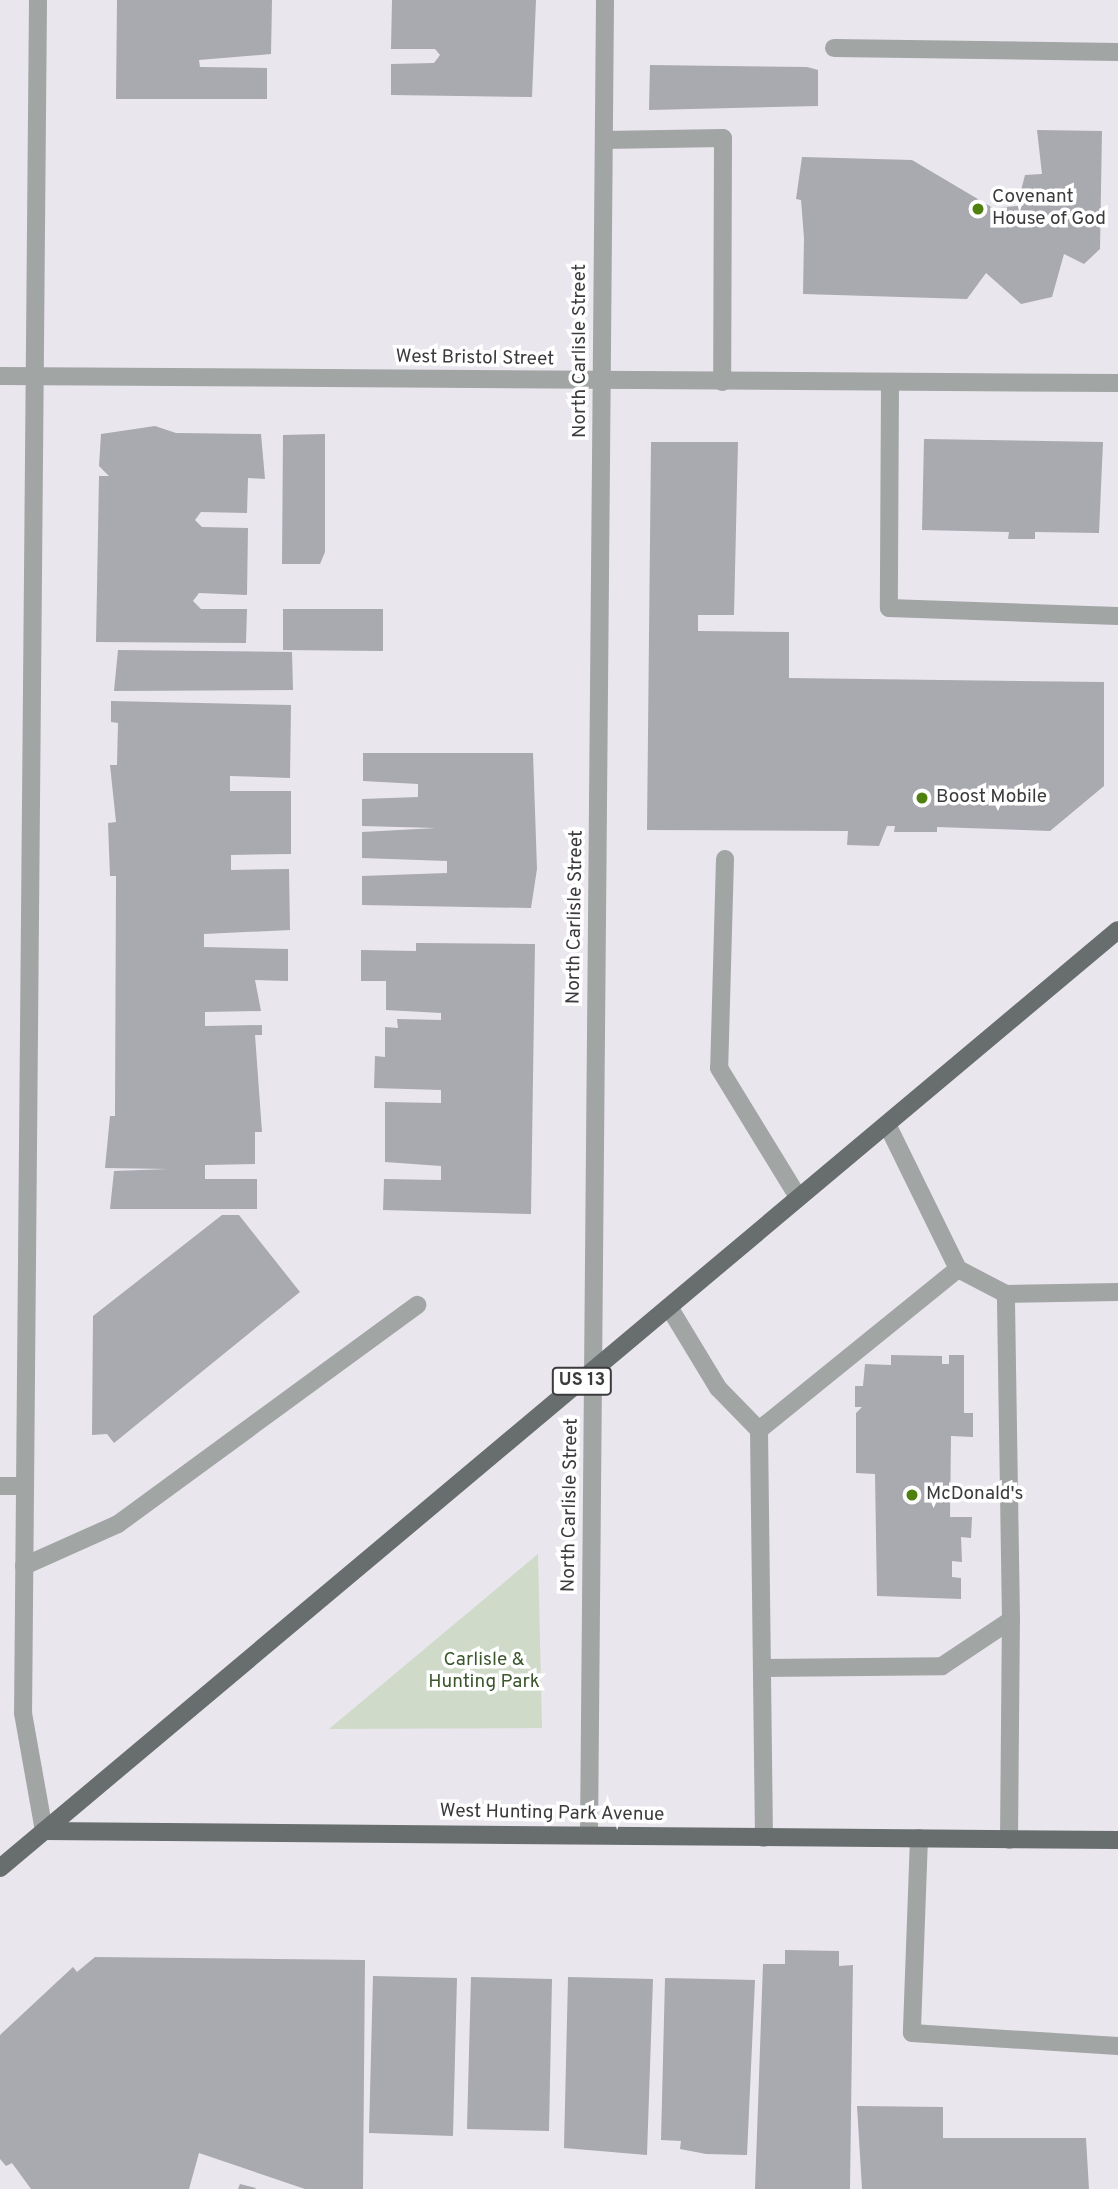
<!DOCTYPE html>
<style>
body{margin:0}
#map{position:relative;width:1118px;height:2189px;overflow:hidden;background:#eae6ed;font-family:Overpass,sans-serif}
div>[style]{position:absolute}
.green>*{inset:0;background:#cfdac9}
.building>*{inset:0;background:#a9a9b0}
.service>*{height:18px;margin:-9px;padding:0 9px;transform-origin:9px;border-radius:9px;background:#a1a5a4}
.minor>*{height:18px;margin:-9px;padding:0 9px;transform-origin:9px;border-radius:9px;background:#a1a5a4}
.primary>*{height:18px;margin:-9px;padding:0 9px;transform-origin:9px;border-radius:9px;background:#676e6d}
.dots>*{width:19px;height:19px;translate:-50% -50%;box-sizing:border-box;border:4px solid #fff;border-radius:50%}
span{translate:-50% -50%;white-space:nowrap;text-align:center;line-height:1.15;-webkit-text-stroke:7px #fff;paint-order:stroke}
.shield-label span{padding:2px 5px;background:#fff;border:2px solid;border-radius:5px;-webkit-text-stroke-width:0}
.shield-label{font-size:18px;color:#3b3a3c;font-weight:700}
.poi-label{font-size:19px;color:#3b3a3c}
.left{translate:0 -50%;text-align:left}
.street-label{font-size:19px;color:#3b3a3c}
.park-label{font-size:19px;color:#3c562d}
</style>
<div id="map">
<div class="green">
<div style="clip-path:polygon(538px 1554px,542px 1728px,329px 1729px)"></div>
</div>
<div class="building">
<div style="clip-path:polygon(117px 0,272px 0,271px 54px,199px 60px,200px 67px,267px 68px,267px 99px,116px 99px)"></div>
<div style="clip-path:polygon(392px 0,536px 0,532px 97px,391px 95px,391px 64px,434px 63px,440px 55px,435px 49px,391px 49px)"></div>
<div style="clip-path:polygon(650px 65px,807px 67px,818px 70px,818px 106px,649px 110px)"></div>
<div style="clip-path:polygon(1037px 130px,1102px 131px,1100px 249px,1084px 264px,1064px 254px,1052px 297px,1021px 304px,986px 273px,967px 299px,803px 294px,804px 238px,801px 200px,796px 199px,802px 157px,912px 160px,993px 208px,1017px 206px,1025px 175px,1042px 174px)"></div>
<div style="clip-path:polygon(155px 426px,176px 433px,261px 434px,265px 479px,248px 478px,247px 513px,201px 512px,195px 520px,202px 527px,248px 528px,247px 595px,199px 593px,193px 601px,201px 609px,247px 609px,246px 643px,96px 642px,99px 476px,109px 476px,99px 466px,101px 434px)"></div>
<div style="clip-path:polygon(325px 434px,325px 552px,320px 564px,282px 564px,283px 435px)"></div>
<div style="clip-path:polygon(924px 439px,1103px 442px,1099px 533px,1035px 532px,1035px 539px,1008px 539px,1009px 532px,922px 530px)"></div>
<div style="clip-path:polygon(651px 442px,738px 442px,734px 615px,698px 615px,698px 631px,789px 632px,789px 678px,1104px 682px,1104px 786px,1050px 831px,937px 827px,937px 832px,894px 832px,895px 826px,887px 826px,879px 846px,847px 845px,848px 831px,647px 830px)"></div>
<div style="clip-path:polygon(283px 609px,383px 609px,383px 651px,283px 650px)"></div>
<div style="clip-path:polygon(118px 650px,292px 652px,293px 690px,114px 691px)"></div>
<div style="clip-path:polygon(111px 701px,291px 705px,290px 778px,230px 776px,230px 791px,291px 791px,291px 854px,231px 855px,231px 870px,289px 869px,290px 930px,204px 934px,204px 947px,288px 949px,288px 981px,255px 980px,261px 1011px,205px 1012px,205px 1026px,262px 1025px,262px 1035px,255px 1035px,262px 1132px,255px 1132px,255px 1164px,205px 1165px,205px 1179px,257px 1179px,257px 1209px,110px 1209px,114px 1171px,168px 1169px,105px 1168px,110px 1116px,115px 1116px,116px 876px,110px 876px,108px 823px,116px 822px,110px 765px,117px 765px,118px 723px,111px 722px)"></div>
<div style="clip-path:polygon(363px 753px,533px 753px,537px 869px,531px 908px,362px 905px,362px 876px,447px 873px,447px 861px,362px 858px,362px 832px,436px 828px,362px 826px,362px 799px,418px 797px,418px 784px,363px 781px)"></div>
<div style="clip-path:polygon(416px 943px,535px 944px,531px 1214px,383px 1210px,384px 1179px,441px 1180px,441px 1166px,385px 1162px,385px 1102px,441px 1103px,441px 1090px,374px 1088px,375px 1056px,385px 1057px,385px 1027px,398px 1028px,397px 1019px,441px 1020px,441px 1013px,386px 1010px,386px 981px,361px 981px,361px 950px,416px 951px)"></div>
<div style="clip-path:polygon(222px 1215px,239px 1215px,300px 1292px,114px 1443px,107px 1434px,92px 1435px,93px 1316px)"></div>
<div style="clip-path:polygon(891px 1355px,942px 1356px,942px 1364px,949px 1364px,949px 1355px,964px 1355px,964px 1413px,973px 1413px,973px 1437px,951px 1436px,950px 1517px,972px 1517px,971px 1538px,961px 1537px,962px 1562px,952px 1561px,952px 1577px,961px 1578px,961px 1599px,877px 1596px,875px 1474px,856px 1473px,856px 1413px,862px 1407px,855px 1407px,855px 1386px,863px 1386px,865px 1364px,891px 1365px)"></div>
<div style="clip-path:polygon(785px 1950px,839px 1951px,839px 1966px,853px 1965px,850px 2189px,755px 2189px,763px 1964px,785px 1964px)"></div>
<div style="clip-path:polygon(95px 1957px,365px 1960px,363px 2189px,305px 2189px,199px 2153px,189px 2189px,31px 2189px,12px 2163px,6px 2166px,0 2159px,0 2035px,73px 1967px,77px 1972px)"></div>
<div style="clip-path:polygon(373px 1976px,457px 1978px,453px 2136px,369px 2133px)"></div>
<div style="clip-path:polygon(471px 1977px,552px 1979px,549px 2131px,467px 2129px)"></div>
<div style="clip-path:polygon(568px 1977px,653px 1979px,647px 2155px,564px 2148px)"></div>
<div style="clip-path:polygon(665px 1978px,755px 1980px,747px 2155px,706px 2154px,680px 2149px,681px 2141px,661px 2140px)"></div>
<div style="clip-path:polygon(857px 2106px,943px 2107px,943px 2138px,1086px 2138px,1089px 2189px,862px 2189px)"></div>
<div style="clip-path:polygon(240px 2184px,256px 2188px,255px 2189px,238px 2189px)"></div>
</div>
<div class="service">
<div style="left:834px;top:48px;width:284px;rotate:0.8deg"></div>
<div style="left:604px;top:140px;width:119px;rotate:-1deg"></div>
<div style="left:723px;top:138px;width:244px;rotate:90.2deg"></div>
<div style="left:890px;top:383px;width:225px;rotate:90.3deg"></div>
<div style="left:889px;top:608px;width:229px;rotate:2deg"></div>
<div style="left:725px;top:859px;width:209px;rotate:91.6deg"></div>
<div style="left:719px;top:1068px;width:151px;rotate:58.5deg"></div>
<div style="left:1006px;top:1294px;width:112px;rotate:-1deg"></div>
<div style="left:669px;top:1307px;width:95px;rotate:58.8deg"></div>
<div style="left:718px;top:1388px;width:59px;rotate:45.7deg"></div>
<div style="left:759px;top:1430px;width:408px;rotate:89.3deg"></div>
<div style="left:759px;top:1430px;width:256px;rotate:-39deg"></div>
<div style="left:24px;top:1566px;width:103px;rotate:-24.1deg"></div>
<div style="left:118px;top:1524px;width:371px;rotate:-36.2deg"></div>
<div style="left:763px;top:1668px;width:179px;rotate:-0.6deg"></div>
<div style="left:942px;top:1666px;width:83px;rotate:-33.7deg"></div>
<div style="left:1011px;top:1620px;width:326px;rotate:-90.9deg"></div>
<div style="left:1006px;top:1294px;width:54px;rotate:-152.5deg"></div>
<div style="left:958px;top:1269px;width:161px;rotate:-116.1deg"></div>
<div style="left:919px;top:1838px;width:195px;rotate:92.1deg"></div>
<div style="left:912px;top:2033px;width:206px;rotate:3.6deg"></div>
<div style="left:1009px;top:1840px;width:220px;rotate:-89.5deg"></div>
</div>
<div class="minor">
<div style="left:38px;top:0;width:1713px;rotate:90.5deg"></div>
<div style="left:23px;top:1713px;width:120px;rotate:79.9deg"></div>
<div style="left:0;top:376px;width:1118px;rotate:0.36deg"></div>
<div style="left:0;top:1486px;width:25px"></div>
<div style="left:589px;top:1835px;width:1835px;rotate:-89.5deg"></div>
</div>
<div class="primary">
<div style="left:44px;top:1831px;width:1074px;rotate:0.48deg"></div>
<div style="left:0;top:1868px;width:1459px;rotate:-40deg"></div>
</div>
<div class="dots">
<div style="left:978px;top:209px;background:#508010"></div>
<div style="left:922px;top:798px;background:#508010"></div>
<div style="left:912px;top:1495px;background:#508010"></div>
</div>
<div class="shield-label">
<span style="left:582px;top:1381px">US 13</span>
</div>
<div class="poi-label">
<span class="left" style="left:992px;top:209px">Covenant<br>House of God</span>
<span class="left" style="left:936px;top:798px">Boost Mobile</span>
<span class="left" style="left:926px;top:1495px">McDonald's</span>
</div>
<div class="street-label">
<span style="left:581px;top:351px;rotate:-90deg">North Carlisle Street</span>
<span style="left:475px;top:359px;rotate:1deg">West Bristol Street</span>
<span style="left:576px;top:917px;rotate:-89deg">North Carlisle Street</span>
<span style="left:571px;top:1505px;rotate:-89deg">North Carlisle Street</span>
<span style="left:552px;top:1814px;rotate:1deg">West Hunting Park Avenue</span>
</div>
<div class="park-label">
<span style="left:484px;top:1672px">Carlisle &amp;<br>Hunting Park</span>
</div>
</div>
